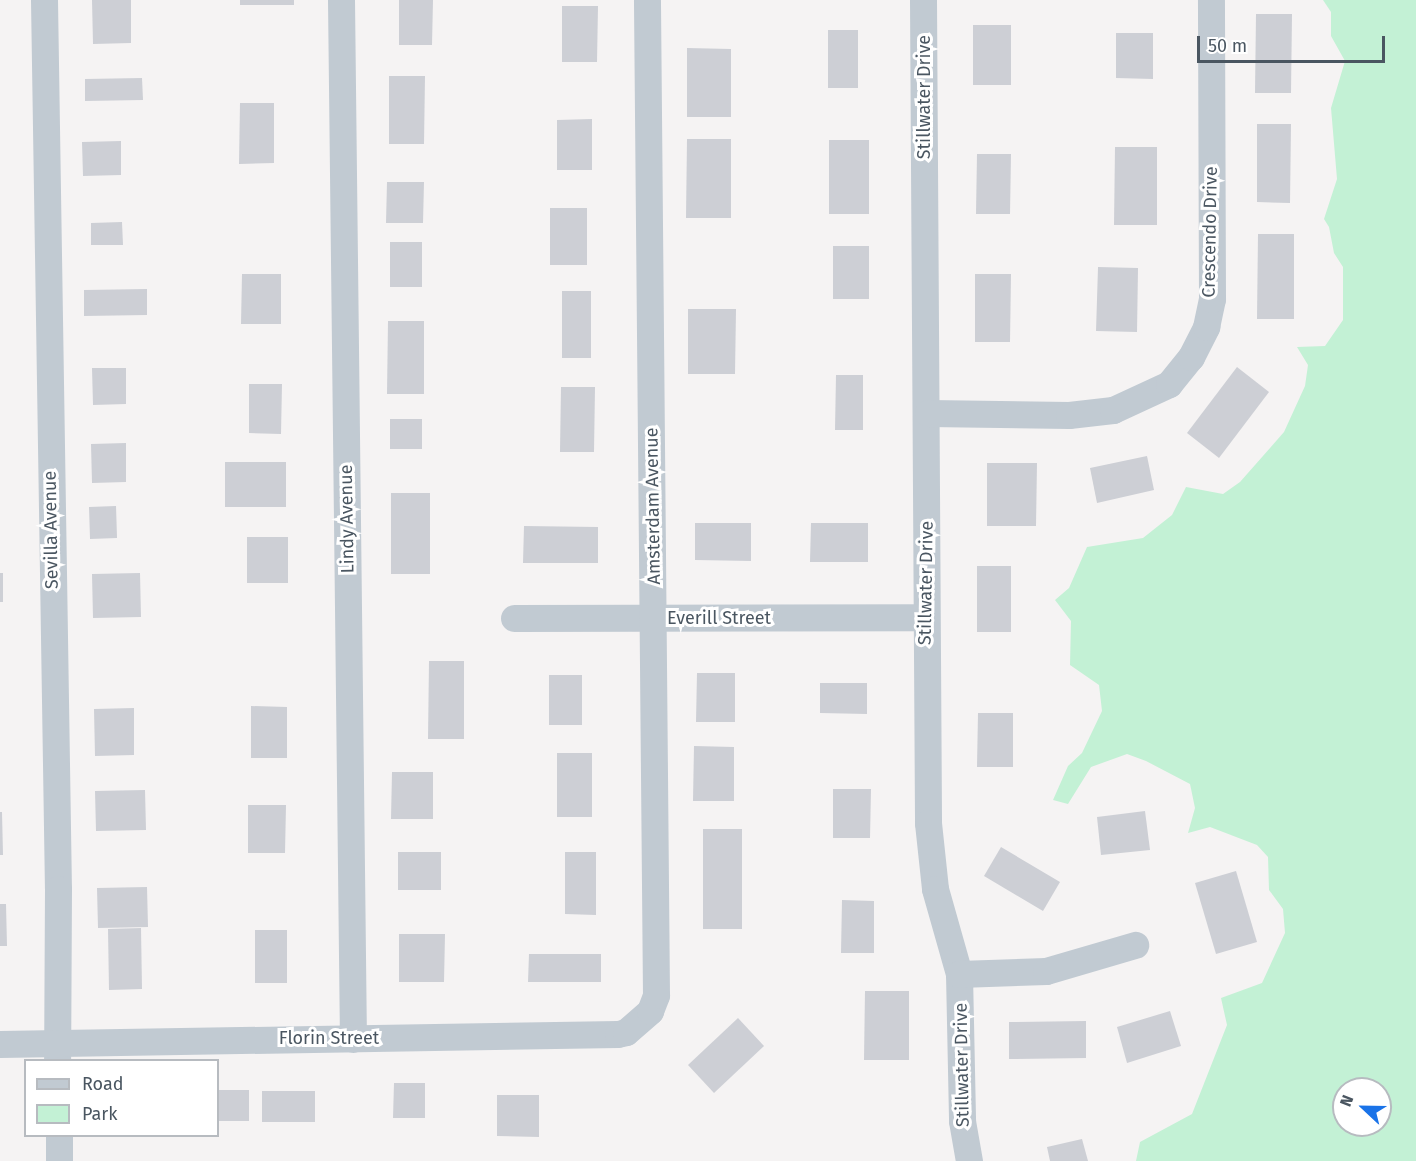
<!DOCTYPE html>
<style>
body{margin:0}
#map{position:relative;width:1416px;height:1161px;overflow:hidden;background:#f5f3f3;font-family:"Fira Sans",sans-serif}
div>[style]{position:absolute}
.green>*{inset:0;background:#c3f1d5}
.building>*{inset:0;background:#cdcfd5}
.street>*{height:27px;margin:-13.5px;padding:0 13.5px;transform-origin:13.5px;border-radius:13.5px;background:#c1cad2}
span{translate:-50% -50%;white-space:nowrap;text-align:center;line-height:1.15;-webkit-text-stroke:6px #fff;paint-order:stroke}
.street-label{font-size:18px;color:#4a5661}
.legend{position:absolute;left:24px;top:1059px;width:195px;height:78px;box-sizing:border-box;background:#fff;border:2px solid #b7bbc0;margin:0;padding:8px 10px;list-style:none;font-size:18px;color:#4a5661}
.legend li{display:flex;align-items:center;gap:12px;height:30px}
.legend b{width:30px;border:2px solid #b7bbc0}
.north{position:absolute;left:1332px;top:1077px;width:60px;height:60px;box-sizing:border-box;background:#fff;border:2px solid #b7bbc0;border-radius:50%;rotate:292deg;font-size:16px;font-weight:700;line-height:24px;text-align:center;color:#4a5661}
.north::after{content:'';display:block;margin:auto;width:21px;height:27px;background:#1a73e8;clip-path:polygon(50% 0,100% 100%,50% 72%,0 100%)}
.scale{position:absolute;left:1197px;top:36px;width:188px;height:27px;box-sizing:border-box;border:3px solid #4a5661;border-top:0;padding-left:8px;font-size:18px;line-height:21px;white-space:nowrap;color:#4a5661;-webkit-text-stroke:4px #fff;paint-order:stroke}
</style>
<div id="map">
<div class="green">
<div style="clip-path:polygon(evenodd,1323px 0,1416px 0,1416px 1161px,1136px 1161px,1140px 1142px,1192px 1114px,1227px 1025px,1221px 998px,1262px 983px,1285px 933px,1283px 909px,1269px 890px,1268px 857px,1257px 845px,1210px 827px,1188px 833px,1195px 808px,1190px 784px,1146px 761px,1127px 754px,1091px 767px,1068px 804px,1053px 800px,1068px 766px,1082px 753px,1102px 711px,1099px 685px,1070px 665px,1071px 621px,1055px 600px,1069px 588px,1087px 547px,1143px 538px,1172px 515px,1186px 487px,1223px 494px,1240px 482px,1284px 432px,1305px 386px,1308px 365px,1297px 347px,1325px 346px,1343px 320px,1343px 267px,1334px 253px,1329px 227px,1324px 219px,1337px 179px,1331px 108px,1345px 61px,1331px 36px,1331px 12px,1323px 0,1344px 1089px,1380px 1089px,1380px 1125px,1344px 1125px,1344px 1089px)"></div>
</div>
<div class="building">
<div style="clip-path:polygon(92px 0,131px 0,131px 43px,93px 44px)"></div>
<div style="clip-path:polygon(240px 0,294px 0,294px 5px,240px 5px)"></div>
<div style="clip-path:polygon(399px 0,433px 0,432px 45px,399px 45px)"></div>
<div style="clip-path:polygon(562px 6px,598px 6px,597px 62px,562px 62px)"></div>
<div style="clip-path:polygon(1256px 14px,1292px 14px,1291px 93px,1255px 93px)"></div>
<div style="clip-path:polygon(973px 25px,1011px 25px,1011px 85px,973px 85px)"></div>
<div style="clip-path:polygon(828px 30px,858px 30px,858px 88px,828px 88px)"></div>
<div style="clip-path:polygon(1116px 33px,1153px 33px,1153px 79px,1116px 78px)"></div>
<div style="clip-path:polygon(687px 48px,731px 49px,731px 117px,687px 117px)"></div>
<div style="clip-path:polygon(389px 76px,425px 76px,424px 144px,389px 144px)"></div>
<div style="clip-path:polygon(142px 78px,143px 100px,85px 101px,85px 79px)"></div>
<div style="clip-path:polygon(240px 103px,274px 103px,274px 163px,239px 164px)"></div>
<div style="clip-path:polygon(592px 119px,592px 170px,557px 170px,557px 120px)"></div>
<div style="clip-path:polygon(1257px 124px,1291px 124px,1290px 203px,1257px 202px)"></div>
<div style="clip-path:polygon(687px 139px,731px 139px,731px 218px,686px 218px)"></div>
<div style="clip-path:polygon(829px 140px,869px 140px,869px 214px,829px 214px)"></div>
<div style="clip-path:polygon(121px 141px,121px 175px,83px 176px,82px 142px)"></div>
<div style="clip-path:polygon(1115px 147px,1157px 147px,1157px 225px,1114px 225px)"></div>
<div style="clip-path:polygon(977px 154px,1011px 154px,1010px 214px,976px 214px)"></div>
<div style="clip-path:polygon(387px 182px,424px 182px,423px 223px,386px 223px)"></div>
<div style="clip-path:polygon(550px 208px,587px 208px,587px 265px,550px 265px)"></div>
<div style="clip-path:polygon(122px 222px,123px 245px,91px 245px,91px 223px)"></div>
<div style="clip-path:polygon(1258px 234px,1294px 234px,1294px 319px,1257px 319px)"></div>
<div style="clip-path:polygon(390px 242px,422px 242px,422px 287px,390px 287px)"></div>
<div style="clip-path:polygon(833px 246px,869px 246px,869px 299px,833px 299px)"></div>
<div style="clip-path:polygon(1098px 267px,1138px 268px,1137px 332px,1096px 331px)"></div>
<div style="clip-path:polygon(242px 274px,281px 274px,281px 324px,241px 324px)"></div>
<div style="clip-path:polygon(975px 274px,1011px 274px,1010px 342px,975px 342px)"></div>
<div style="clip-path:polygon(147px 289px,147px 315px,84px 316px,84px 290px)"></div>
<div style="clip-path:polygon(562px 291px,591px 291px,591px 358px,562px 358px)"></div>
<div style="clip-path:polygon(688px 309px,736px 309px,735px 374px,688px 374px)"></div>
<div style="clip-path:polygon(388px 321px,424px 321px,424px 394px,387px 394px)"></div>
<div style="clip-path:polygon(1237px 367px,1269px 392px,1219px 458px,1187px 433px)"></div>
<div style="clip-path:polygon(92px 368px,126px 368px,126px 404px,93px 405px)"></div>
<div style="clip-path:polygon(836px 375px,863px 375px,863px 430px,835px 430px)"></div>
<div style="clip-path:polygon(249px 384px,282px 384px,281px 434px,249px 433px)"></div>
<div style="clip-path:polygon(561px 387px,595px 387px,594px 452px,560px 452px)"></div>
<div style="clip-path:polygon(390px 419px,422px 419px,422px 449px,390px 449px)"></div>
<div style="clip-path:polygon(126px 443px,126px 482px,92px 483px,91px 444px)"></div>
<div style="clip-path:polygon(1147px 456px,1154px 490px,1097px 503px,1090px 468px)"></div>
<div style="clip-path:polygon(225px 462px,286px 462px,286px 507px,225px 507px)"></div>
<div style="clip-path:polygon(987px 463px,1037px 463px,1036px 526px,987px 526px)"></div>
<div style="clip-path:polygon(391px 493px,430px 493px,430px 574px,391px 574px)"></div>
<div style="clip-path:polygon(116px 506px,117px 538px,90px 539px,89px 507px)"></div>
<div style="clip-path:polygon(695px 523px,751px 523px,751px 561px,695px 560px)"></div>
<div style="clip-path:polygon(811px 523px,868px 523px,868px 562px,810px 562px)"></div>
<div style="clip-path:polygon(524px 526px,598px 527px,598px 563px,523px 563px)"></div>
<div style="clip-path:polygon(247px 537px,288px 537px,288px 583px,247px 583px)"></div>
<div style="clip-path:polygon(977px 566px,1011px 566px,1011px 632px,977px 632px)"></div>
<div style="clip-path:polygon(0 573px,3px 573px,3px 602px,0 602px)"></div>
<div style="clip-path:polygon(140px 573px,141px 617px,93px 618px,92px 574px)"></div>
<div style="clip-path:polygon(429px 661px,464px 661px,464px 739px,428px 739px)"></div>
<div style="clip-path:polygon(697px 673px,735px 673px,735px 722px,696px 722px)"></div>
<div style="clip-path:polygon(549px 675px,582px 675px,582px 725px,549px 725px)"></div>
<div style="clip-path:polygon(820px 683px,867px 683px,867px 714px,820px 713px)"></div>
<div style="clip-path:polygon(251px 706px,287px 707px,287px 758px,251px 758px)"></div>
<div style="clip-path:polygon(134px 708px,134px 755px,95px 756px,94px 709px)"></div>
<div style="clip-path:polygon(978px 713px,1013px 713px,1013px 767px,977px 767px)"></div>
<div style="clip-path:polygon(694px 746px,734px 747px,734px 801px,693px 801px)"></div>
<div style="clip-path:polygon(557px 753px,592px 753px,592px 817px,557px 817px)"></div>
<div style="clip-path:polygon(392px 772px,433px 772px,433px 819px,391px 819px)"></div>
<div style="clip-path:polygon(833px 789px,871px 789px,870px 838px,833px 838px)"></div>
<div style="clip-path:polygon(145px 790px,146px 830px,96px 831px,95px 791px)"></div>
<div style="clip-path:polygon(248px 805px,286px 805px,285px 853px,248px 853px)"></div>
<div style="clip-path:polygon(1145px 811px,1150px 850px,1101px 855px,1097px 817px)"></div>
<div style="clip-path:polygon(0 812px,2px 812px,3px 855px,0 855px)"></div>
<div style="clip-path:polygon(703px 829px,742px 829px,742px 929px,703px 929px)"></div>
<div style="clip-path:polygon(1001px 847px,1060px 882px,1043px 911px,984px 876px)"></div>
<div style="clip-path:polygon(398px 852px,441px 852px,441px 890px,398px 890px)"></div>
<div style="clip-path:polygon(565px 852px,596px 852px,596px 915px,565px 914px)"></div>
<div style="clip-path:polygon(1236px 871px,1257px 942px,1216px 954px,1195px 883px)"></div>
<div style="clip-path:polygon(147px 887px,148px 927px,98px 928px,97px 888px)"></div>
<div style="clip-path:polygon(842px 900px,874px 901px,874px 953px,841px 953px)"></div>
<div style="clip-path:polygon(0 904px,6px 904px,7px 946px,0 946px)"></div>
<div style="clip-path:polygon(141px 928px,142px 989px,109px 990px,108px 929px)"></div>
<div style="clip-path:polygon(255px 930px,287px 930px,287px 983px,255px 983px)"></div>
<div style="clip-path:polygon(399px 934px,445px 934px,444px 982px,399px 982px)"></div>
<div style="clip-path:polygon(529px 954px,601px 954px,601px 982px,528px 982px)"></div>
<div style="clip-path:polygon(865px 991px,909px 991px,909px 1060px,864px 1060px)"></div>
<div style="clip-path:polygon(1170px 1011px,1181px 1046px,1127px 1063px,1117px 1027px)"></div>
<div style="clip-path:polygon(738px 1018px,764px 1046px,714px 1093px,688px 1065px)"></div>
<div style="clip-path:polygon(1086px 1021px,1086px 1058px,1009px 1059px,1009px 1022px)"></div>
<div style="clip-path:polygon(394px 1083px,425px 1083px,425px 1118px,393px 1118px)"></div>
<div style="clip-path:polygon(218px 1090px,249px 1090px,249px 1121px,218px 1121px)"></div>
<div style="clip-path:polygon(262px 1091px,315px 1091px,315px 1122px,262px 1122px)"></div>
<div style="clip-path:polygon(497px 1095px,539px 1095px,539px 1137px,497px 1136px)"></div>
<div style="clip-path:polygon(1082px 1139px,1088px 1161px,1050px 1161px,1047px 1147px)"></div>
</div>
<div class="street">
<div style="left:44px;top:0;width:889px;rotate:89.1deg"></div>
<div style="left:58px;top:889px;width:171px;rotate:90.3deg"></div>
<div style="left:341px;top:0;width:1039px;rotate:89.34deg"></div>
<div style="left:923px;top:0;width:823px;rotate:89.65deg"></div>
<div style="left:928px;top:823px;width:66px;rotate:83.9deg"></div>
<div style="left:935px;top:889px;width:88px;rotate:74.2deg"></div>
<div style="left:959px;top:974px;width:147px;rotate:88.8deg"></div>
<div style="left:962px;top:1121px;width:41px;rotate:80.1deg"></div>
<div style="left:928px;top:413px;width:141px;rotate:0.8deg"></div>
<div style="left:1069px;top:415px;width:44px;rotate:-6.5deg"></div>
<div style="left:1113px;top:410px;width:62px;rotate:-24.9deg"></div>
<div style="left:1169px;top:384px;width:35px;rotate:-51deg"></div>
<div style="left:1191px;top:357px;width:34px;rotate:-63deg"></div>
<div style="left:1206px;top:327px;width:29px;rotate:-78deg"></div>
<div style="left:1212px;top:299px;width:299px;rotate:-90.2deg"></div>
<div style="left:514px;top:618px;width:410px;rotate:-0.1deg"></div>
<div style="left:959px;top:974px;width:87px;rotate:-2deg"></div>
<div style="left:1046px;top:971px;width:93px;rotate:-16.3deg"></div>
<div style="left:0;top:1044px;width:618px;rotate:-0.93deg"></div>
<div style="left:618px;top:1034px;width:8px;rotate:-14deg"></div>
<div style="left:626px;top:1032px;width:32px;rotate:-41deg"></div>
<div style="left:650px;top:1011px;width:17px;rotate:-69deg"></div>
<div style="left:656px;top:995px;width:995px;rotate:-90.52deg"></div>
<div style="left:59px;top:1136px;width:25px;rotate:90deg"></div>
</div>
<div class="street-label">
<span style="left:924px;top:97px;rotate:-90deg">Stillwater Drive</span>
<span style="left:1210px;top:232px;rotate:-89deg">Crescendo Drive</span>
<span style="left:653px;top:506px;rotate:-91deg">Amsterdam Avenue</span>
<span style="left:347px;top:519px;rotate:-91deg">Lindy Avenue</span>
<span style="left:51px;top:530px;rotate:-91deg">Sevilla Avenue</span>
<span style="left:926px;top:583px;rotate:-89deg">Stillwater Drive</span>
<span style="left:719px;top:618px">Everill Street</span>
<span style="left:329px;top:1038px">Florin Street</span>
<span style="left:962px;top:1065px;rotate:-91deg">Stillwater Drive</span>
</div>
<ul class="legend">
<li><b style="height:8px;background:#c1cad2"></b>Road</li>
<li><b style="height:16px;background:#c3f1d5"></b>Park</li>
</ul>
<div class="north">N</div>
<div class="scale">50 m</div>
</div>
